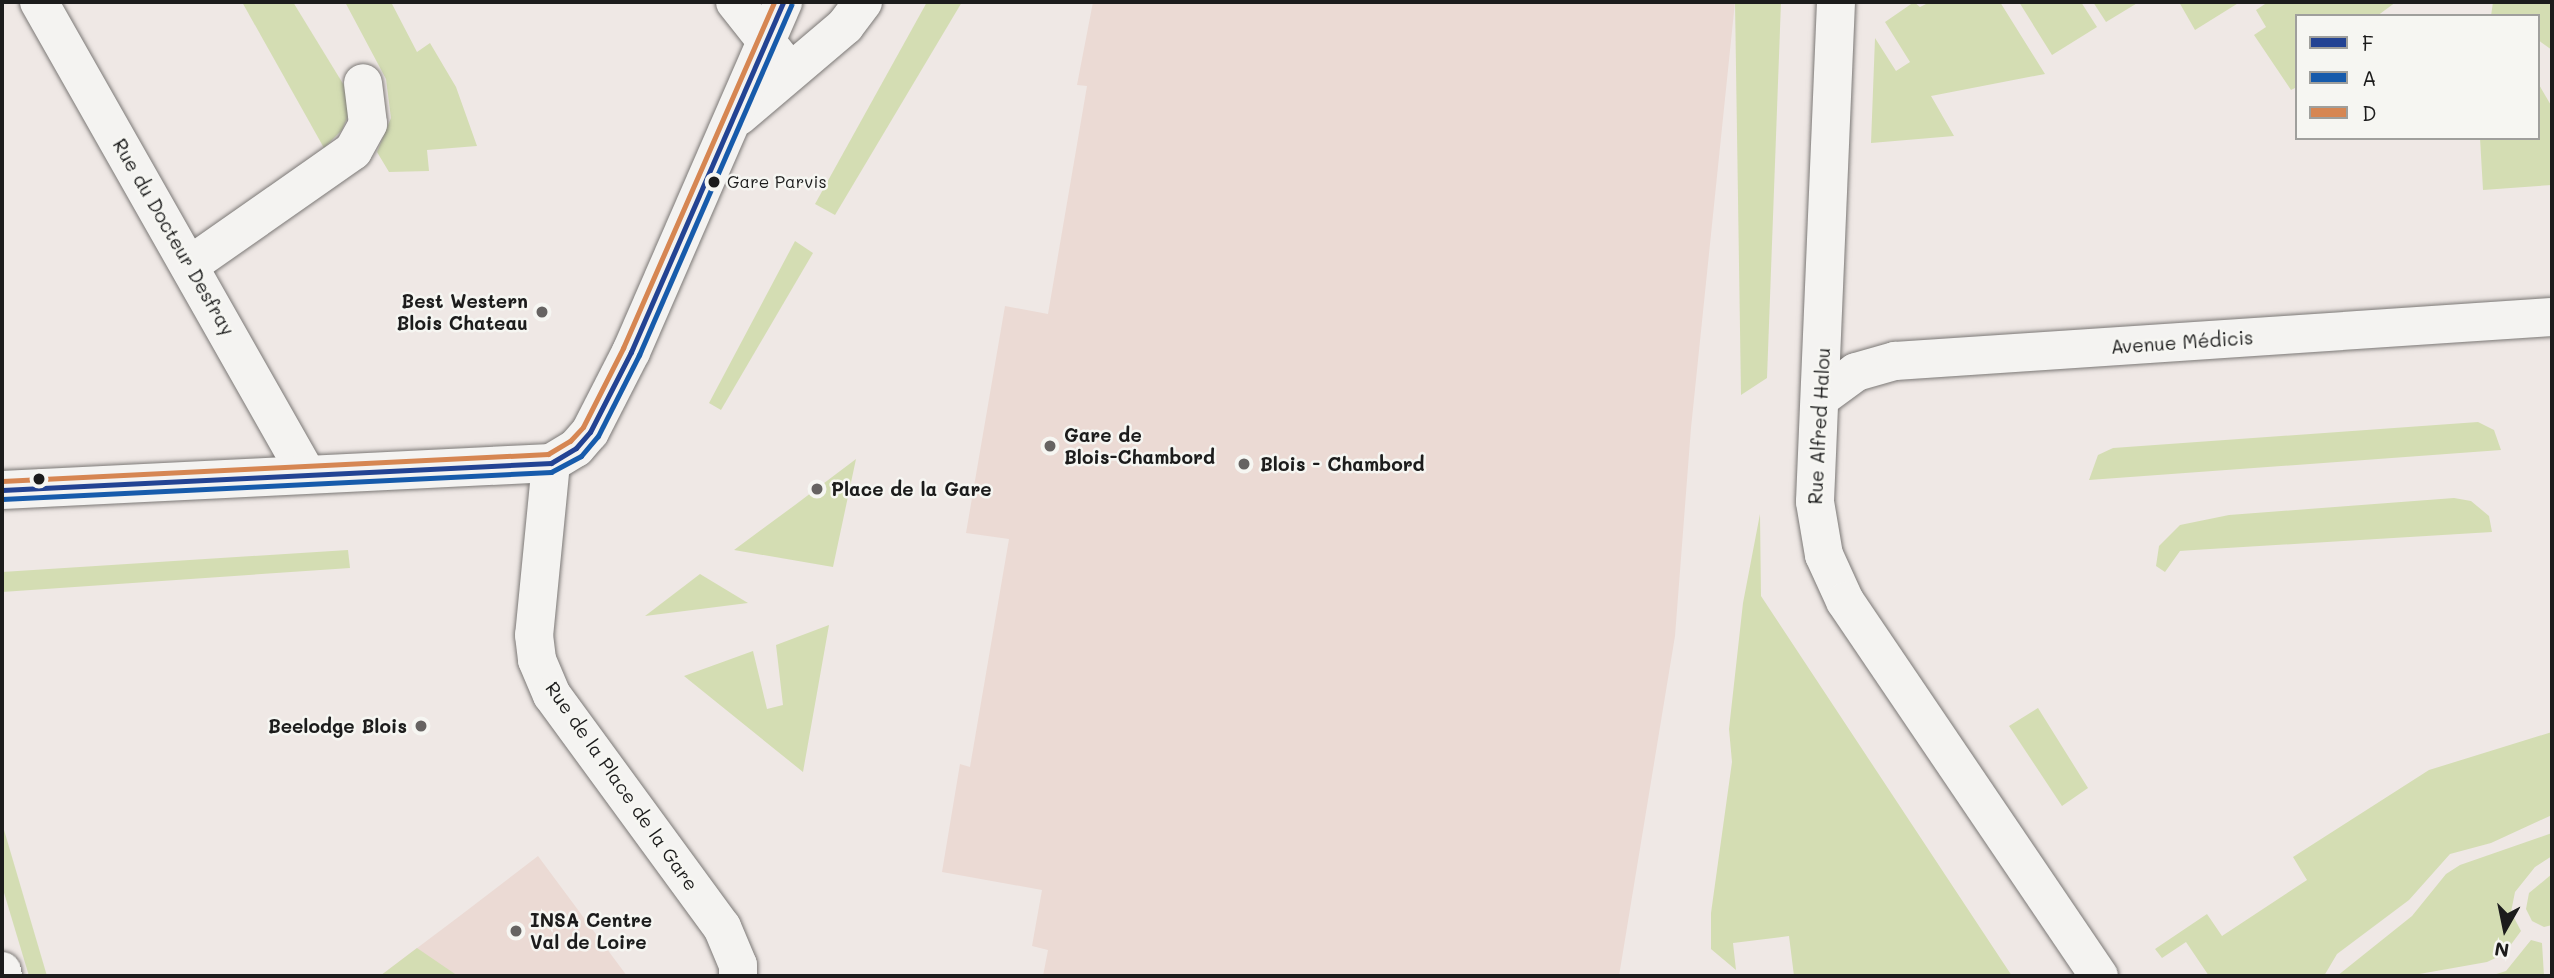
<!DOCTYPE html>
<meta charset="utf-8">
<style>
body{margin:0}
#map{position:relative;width:2554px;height:978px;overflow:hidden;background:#efe8e5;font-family:Mali,sans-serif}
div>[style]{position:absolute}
.built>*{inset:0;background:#ebdad4}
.green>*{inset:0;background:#d4ddb3}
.roads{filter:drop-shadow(0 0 2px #7b7876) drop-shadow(0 0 2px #7b7876)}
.minor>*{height:38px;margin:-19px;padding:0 19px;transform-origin:19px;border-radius:19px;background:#f4f3f1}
.major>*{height:38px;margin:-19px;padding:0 19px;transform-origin:19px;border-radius:19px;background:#f4f3f1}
.bus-1>*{height:5px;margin:-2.5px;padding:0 2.5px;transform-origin:2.5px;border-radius:2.5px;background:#234393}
.bus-2>*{height:5px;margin:-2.5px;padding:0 2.5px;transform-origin:2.5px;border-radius:2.5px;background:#175bab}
.bus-3>*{height:5px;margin:-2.5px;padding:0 2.5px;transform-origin:2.5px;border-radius:2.5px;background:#d68652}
.dots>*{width:19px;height:19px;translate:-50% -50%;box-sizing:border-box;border:4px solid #f6f6f2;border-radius:50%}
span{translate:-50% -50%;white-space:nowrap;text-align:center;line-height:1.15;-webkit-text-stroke:5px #f6f6f2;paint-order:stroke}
.bus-label{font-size:17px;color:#1c1c1c}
.left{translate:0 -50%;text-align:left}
.street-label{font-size:19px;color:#1c1c1c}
.poi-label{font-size:19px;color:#1c1c1c;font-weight:700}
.right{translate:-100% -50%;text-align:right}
.frame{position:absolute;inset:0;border:4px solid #1c1c1c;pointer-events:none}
.legend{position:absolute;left:2295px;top:14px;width:245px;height:126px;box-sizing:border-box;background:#f6f6f2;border:2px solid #9f9f9c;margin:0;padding:9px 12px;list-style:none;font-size:21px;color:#1c1c1c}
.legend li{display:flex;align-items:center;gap:14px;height:35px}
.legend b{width:35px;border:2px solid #9f9f9c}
.north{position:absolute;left:2470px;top:894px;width:70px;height:70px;-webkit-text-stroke:5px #f6f6f2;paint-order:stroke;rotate:189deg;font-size:19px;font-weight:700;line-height:28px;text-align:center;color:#1c1c1c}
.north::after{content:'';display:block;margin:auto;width:24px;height:32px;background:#1c1c1c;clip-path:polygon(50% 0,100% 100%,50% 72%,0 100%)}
</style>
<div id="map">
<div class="built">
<div style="clip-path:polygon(1093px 2px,1735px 2px,1691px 428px,1675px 636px,1619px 976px,1043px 976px,1048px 950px,1032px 946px,1042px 890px,942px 872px,960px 764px,970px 767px,1009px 539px,966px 533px,1005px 306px,1048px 314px,1087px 86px,1077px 85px)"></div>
<div style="clip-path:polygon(538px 856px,627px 976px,380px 976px,461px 915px)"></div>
</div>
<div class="green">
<div style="clip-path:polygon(242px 2px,293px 2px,345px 87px,350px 111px,342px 130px,324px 148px)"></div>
<div style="clip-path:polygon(345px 2px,391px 2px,417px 52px,430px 43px,456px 87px,477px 146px,427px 150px,429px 171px,389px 172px,377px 152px,391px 118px,386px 79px)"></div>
<div style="clip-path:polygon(927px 2px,962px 2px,835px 215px,815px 204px)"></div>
<div style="clip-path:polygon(1735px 2px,1781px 2px,1767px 378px,1741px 395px)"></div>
<div style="clip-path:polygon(1914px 2px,1920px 7px,1930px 2px,2000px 2px,2045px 74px,1931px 96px,1954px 136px,1871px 143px,1875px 38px,1896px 71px,1910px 62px,1885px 22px)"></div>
<div style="clip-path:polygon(2019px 2px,2081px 2px,2097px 27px,2052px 55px)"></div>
<div style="clip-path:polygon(2093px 2px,2139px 2px,2106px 22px)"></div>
<div style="clip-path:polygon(2179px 2px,2240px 2px,2195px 30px)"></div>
<div style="clip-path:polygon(2268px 2px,2396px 2px,2377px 16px,2297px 16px,2297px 87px,2291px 90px,2254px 35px,2266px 27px,2256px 10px)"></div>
<div style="clip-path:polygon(2493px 2px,2552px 2px,2552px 50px,2538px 40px,2538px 16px,2491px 16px)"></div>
<div style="clip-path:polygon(2538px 83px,2552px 107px,2552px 185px,2483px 190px,2480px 138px,2538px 138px)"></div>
<div style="clip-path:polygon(795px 241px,813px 253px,721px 410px,709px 403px)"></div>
<div style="clip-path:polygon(2478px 422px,2494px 430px,2501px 450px,2089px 480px,2098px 455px,2113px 448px)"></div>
<div style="clip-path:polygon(856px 459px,833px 567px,734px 550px,795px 505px)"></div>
<div style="clip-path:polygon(2454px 498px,2471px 501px,2489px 516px,2492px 532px,2194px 550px,2180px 551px,2165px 572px,2156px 566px,2159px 546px,2180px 525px,2229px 515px)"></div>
<div style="clip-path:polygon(1760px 514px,1761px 596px,2012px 976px,1794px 976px,1789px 936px,1733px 943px,1736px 970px,1711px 949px,1711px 913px,1732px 762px,1729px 729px,1743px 603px)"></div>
<div style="clip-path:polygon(348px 550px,350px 568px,2px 592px,2px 572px)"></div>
<div style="clip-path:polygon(700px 574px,748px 603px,645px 616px)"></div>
<div style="clip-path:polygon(829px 625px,803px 772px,684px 676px,753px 651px,767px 709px,783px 705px,776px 645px)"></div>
<div style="clip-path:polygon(2038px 708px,2088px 788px,2062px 806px,2009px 726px)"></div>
<div style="clip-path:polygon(2552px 732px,2552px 815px,2491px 843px,2450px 854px,2409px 900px,2337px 954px,2324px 976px,2209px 976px,2186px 942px,2162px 958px,2155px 949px,2207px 914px,2222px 936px,2307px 880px,2293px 857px,2429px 770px)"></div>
<div style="clip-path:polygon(2px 823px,47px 976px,29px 976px,2px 886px)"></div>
<div style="clip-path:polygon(2552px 833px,2552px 856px,2535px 867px,2515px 892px,2511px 912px,2521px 931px,2504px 954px,2487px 962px,2408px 976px,2337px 976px,2412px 916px,2446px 874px,2460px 865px)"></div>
<div style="clip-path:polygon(2552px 874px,2552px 925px,2544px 927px,2532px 921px,2526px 909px,2529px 893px)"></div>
<div style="clip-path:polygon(2531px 940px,2542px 943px,2544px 976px,2490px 976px,2506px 971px)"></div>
<div style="clip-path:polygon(417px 948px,458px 976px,380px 976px)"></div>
</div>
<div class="roads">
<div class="minor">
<div style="left:39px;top:2px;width:541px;rotate:60.45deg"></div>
<div style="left:735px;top:2px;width:80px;rotate:51.6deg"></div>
<div style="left:1836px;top:2px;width:500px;rotate:92.41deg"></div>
<div style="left:1815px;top:502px;width:54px;rotate:80.4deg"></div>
<div style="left:1824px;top:555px;width:51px;rotate:65.5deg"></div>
<div style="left:1845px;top:601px;width:453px;rotate:55.9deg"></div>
<div style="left:190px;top:265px;width:199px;rotate:-35deg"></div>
<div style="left:353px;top:151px;width:31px;rotate:-61deg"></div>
<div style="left:368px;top:124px;width:41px;rotate:-97deg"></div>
<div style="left:1822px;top:397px;width:42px;rotate:-36.3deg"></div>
<div style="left:1856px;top:372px;width:41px;rotate:-15.8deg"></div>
<div style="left:1895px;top:361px;width:658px;rotate:-3.83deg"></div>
<div style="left:551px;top:463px;width:173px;rotate:95.6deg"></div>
<div style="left:534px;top:635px;width:25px;rotate:83deg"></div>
<div style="left:537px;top:660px;width:38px;rotate:67deg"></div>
<div style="left:552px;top:695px;width:288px;rotate:53.8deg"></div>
<div style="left:722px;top:927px;width:41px;rotate:67.2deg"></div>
<div style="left:738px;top:965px;width:11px;rotate:90deg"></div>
<div style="left:2px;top:971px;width:5px;rotate:79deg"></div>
</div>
<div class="major">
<div style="left:739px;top:116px;width:139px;rotate:-40.3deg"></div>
<div style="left:845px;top:26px;width:30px;rotate:-53deg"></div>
<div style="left:2px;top:490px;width:550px;rotate:-2.82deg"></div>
<div style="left:551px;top:463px;width:29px;rotate:-31deg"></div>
<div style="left:576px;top:448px;width:21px;rotate:-49deg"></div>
<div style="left:590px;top:432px;width:90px;rotate:-62.9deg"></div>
<div style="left:631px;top:352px;width:382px;rotate:-66.5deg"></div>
</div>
</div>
<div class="bus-1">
<div style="left:2px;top:490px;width:550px;rotate:-2.82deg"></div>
<div style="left:551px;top:463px;width:29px;rotate:-31deg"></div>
<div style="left:576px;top:448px;width:21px;rotate:-49deg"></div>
<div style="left:590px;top:432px;width:90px;rotate:-62.9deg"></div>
<div style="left:631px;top:352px;width:382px;rotate:-66.5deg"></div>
</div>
<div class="bus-2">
<div style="left:2px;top:499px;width:550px;rotate:-2.82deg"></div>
<div style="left:551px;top:472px;width:34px;rotate:-28deg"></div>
<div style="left:581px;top:456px;width:26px;rotate:-50deg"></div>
<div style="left:598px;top:436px;width:91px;rotate:-63.2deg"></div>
<div style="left:639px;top:355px;width:382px;rotate:-66.5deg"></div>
</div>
<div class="bus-3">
<div style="left:2px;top:481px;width:547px;rotate:-2.83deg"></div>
<div style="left:548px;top:454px;width:26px;rotate:-31deg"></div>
<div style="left:570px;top:441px;width:19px;rotate:-47deg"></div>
<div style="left:583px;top:427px;width:89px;rotate:-63.1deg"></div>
<div style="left:623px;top:348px;width:378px;rotate:-66.4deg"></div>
</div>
<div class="dots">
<div style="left:714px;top:182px;background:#1c1c1c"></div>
<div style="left:542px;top:312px;background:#666362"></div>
<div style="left:1050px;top:446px;background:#666362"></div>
<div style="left:1244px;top:464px;background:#666362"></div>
<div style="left:39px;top:479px;background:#1c1c1c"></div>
<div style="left:817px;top:489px;background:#666362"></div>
<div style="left:421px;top:726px;background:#666362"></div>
<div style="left:516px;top:931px;background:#666362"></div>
</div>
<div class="bus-label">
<span class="left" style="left:727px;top:182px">Gare Parvis</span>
</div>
<div class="street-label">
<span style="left:174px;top:237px;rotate:60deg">Rue du Docteur Desfray</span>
<span style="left:2182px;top:342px;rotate:-4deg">Avenue Médicis</span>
<span style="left:1819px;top:426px;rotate:-87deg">Rue Alfred Halou</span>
<span style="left:622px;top:786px;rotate:55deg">Rue de la Place de la Gare</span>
</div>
<div class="poi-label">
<span class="right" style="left:528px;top:312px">Best Western<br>Blois Chateau</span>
<span class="left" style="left:1064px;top:446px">Gare de<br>Blois-Chambord</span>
<span class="left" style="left:1260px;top:464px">Blois - Chambord</span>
<span class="left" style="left:831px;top:489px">Place de la Gare</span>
<span class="right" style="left:407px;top:726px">Beelodge Blois</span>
<span class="left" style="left:530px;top:931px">INSA Centre<br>Val de Loire</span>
</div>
<div class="frame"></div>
<ul class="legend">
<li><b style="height:9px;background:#234393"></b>F</li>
<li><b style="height:9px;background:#175bab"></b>A</li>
<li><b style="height:9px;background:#d68652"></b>D</li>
</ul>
<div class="north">N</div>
</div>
